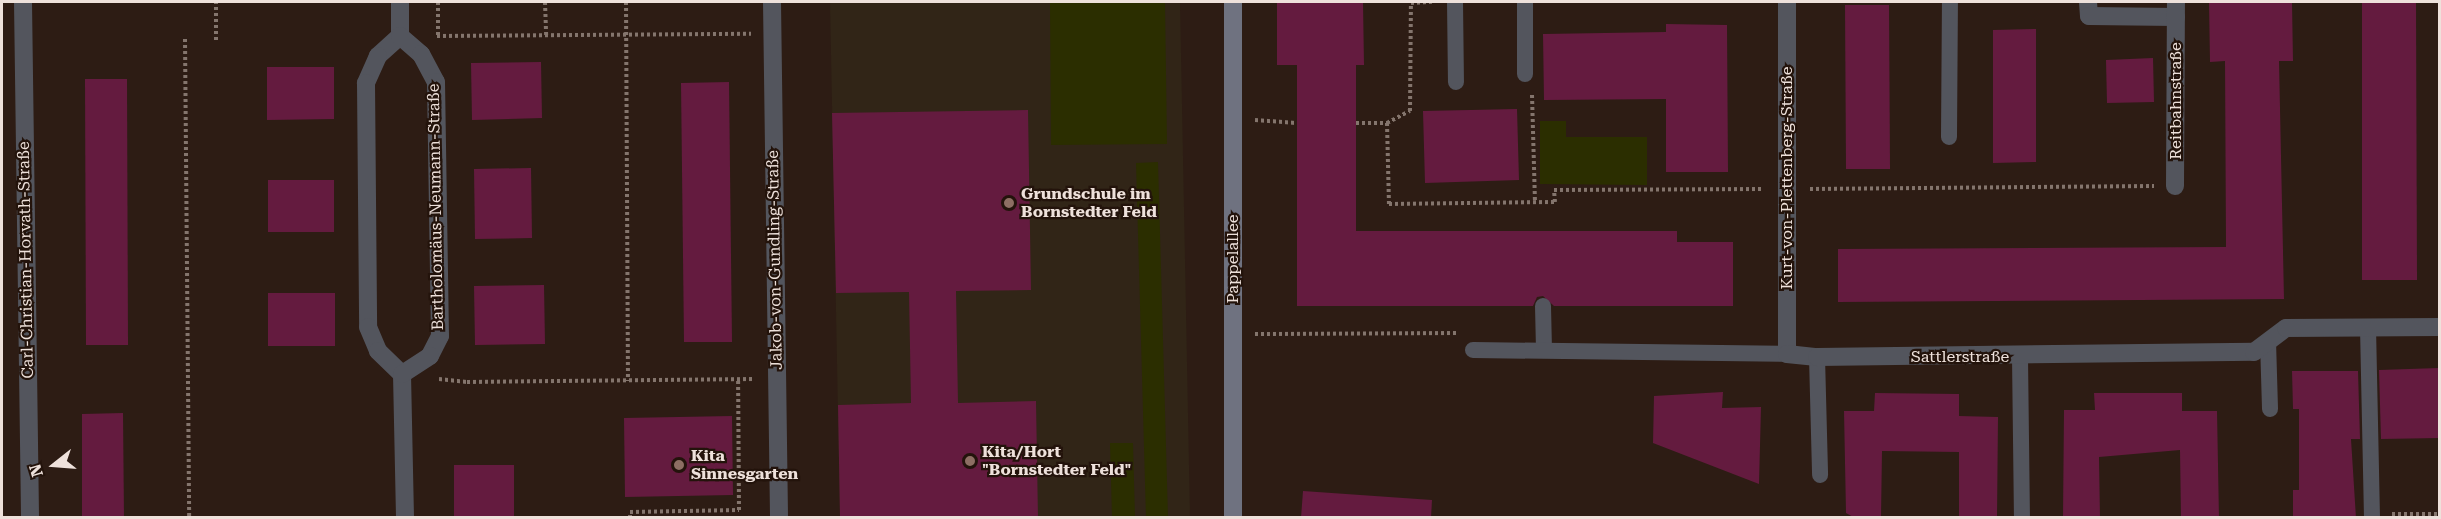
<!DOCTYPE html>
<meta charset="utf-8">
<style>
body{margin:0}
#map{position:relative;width:2441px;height:519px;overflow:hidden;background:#2d1c14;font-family:"Roboto Serif",serif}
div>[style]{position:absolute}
.education>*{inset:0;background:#312517}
.green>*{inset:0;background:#2b2e00}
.building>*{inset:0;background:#641b3f}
.path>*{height:4px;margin-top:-2px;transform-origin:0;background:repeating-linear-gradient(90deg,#84756d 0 3px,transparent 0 6px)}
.lane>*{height:16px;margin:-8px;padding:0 8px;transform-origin:8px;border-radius:8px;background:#53555d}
.street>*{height:18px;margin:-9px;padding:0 9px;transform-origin:9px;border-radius:9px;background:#53555d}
.secondary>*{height:18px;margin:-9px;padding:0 9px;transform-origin:9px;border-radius:9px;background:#6f7280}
.dots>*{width:16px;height:16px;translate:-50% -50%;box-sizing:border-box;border:3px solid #23130b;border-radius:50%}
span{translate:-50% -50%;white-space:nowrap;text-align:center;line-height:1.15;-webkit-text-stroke:4.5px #23130b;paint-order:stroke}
.street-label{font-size:16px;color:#eee1db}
.poi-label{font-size:16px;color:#eee1db;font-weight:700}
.left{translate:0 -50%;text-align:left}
.frame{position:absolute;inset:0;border:3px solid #eee1db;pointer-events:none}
.north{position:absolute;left:24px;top:435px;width:60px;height:60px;-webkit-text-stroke:4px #23130b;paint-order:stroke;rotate:253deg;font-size:16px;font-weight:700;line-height:24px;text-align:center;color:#eee1db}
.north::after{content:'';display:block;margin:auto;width:21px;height:27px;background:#eee1db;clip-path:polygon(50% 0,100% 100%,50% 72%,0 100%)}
</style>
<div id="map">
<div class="education">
<div style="clip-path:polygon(830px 2px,1180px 2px,1190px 517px,840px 517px)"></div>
</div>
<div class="green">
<div style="clip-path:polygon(1050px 2px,1165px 2px,1167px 144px,1051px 145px)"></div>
<div style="clip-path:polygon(1540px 121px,1566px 121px,1566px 137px,1647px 137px,1647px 185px,1540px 184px)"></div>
<div style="clip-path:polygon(1158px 162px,1168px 517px,1146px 518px,1136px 163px)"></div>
<div style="clip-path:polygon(1110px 443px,1133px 443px,1135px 517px,1112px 517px)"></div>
</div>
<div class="building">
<div style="clip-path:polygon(1277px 2px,1363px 2px,1364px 65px,1356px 65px,1356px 231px,1677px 231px,1677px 242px,1733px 242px,1733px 306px,1554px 306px,1543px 296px,1537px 297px,1533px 306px,1297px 306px,1297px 65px,1277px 65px)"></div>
<div style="clip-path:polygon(2209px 2px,2292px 2px,2293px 61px,2279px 61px,2284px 299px,1838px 302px,1838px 249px,2226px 247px,2225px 61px,2210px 62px)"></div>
<div style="clip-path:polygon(2362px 2px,2416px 2px,2417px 280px,2362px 280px)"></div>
<div style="clip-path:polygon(1845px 5px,1889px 5px,1890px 169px,1846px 169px)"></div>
<div style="clip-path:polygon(1666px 24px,1727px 25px,1728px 172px,1666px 172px,1666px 99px,1544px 100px,1543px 34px,1666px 32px)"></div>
<div style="clip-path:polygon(2036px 29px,2036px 162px,1993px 163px,1993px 30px)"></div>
<div style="clip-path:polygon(2153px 58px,2154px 102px,2107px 103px,2106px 60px)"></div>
<div style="clip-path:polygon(541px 62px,542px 118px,472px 120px,471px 63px)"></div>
<div style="clip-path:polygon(267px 67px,334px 67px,334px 119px,267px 120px)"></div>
<div style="clip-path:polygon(85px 79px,127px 79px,128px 345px,86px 345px)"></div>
<div style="clip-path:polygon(729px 82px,732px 342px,684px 342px,681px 83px)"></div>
<div style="clip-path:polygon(1517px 109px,1519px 180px,1425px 183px,1423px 111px)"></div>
<div style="clip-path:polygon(1028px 110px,1031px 290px,956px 291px,958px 403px,1036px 401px,1038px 518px,840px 518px,838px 405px,911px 403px,909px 292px,836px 293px,832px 113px)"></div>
<div style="clip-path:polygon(531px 168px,532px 238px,475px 239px,474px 169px)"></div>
<div style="clip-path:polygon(268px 180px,334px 180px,334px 232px,268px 232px)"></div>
<div style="clip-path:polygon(544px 285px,545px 344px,475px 345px,474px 286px)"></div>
<div style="clip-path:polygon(268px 293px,335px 293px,335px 346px,268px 346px)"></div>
<div style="clip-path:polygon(2439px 368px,2439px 438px,2381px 439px,2379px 370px)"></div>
<div style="clip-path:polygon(2292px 371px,2358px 371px,2360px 439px,2351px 439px,2356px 518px,2293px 518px,2293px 490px,2299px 490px,2299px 409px,2293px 409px)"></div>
<div style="clip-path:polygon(1723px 392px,1722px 408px,1761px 407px,1759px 484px,1653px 443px,1654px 396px)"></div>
<div style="clip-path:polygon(1875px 393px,1959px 394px,1959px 416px,1998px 417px,1997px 518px,1959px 518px,1959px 452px,1882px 451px,1881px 518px,1855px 518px,1846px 513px,1844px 411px,1874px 411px)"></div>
<div style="clip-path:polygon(2094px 393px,2182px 393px,2182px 411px,2217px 411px,2219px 518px,2181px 518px,2180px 450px,2099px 457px,2100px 518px,2063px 518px,2064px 410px,2095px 410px)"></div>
<div style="clip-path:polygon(123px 413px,124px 518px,82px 518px,82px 414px)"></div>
<div style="clip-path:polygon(732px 416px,733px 495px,625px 497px,624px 418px)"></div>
<div style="clip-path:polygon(454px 465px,514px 465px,514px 518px,454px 518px)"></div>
<div style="clip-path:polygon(1303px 491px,1432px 500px,1431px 518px,1301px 518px)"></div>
</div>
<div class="path">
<div style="left:438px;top:2px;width:34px;rotate:90deg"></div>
<div style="left:545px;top:2px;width:33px;rotate:88deg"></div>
<div style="left:626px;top:2px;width:379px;rotate:89.7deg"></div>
<div style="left:437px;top:36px;width:314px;rotate:-0.4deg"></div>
<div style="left:185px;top:39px;width:479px;rotate:89.5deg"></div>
<div style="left:216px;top:40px;width:38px;rotate:-90deg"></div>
<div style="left:1532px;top:95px;width:107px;rotate:88.4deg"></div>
<div style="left:1255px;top:120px;width:41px;rotate:4.2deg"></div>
<div style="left:1356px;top:123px;width:31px"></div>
<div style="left:1387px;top:123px;width:26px;rotate:-28deg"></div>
<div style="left:1410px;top:111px;width:108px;rotate:-89.5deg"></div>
<div style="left:1411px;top:3px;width:22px;rotate:-3deg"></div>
<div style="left:1387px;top:123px;width:81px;rotate:88.6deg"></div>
<div style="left:1389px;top:204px;width:166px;rotate:-0.7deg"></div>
<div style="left:1555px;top:202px;width:12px;rotate:-95deg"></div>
<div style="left:1554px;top:190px;width:210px;rotate:-0.3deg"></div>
<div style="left:1810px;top:189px;width:344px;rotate:-0.5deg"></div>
<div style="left:1255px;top:334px;width:202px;rotate:-0.3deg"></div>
<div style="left:439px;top:379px;width:28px;rotate:6deg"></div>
<div style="left:467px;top:382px;width:288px;rotate:-0.6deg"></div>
<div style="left:2392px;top:514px;width:48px"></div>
<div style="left:630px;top:518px;width:6px;rotate:-90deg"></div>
<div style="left:630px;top:512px;width:109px;rotate:-1.1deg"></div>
<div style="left:739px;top:510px;width:130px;rotate:-90.4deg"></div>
</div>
<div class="lane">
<div style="left:1455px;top:2px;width:80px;rotate:89.3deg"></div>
<div style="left:1525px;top:2px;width:72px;rotate:90deg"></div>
<div style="left:1949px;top:137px;width:135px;rotate:-89.6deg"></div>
<div style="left:1543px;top:306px;width:44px;rotate:88.7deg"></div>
<div style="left:2368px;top:327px;width:191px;rotate:88.8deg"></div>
<div style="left:2268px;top:341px;width:68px;rotate:88.3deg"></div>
<div style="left:1473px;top:350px;width:314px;rotate:0.7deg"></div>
<div style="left:1817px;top:357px;width:118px;rotate:88.5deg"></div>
<div style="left:2020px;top:357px;width:161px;rotate:89.3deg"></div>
</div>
<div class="street">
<div style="left:23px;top:2px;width:516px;rotate:89.22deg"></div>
<div style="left:400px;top:2px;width:34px;rotate:90deg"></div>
<div style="left:400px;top:36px;width:30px;rotate:138deg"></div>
<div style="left:378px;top:56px;width:30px;rotate:114deg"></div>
<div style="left:366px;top:83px;width:244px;rotate:89.5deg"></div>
<div style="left:368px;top:327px;width:26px;rotate:67deg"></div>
<div style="left:378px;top:351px;width:33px;rotate:44deg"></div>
<div style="left:402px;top:374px;width:144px;rotate:88.8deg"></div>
<div style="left:772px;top:2px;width:516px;rotate:89.22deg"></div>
<div style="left:1787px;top:2px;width:352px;rotate:90deg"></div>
<div style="left:1787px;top:354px;width:30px;rotate:6deg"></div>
<div style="left:1817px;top:357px;width:437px;rotate:-0.7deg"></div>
<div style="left:2254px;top:352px;width:40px;rotate:-37deg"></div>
<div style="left:2286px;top:328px;width:154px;rotate:-0.4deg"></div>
<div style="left:2088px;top:2px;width:14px;rotate:86deg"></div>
<div style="left:2089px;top:16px;width:87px;rotate:0.7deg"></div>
<div style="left:400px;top:36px;width:28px;rotate:41deg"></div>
<div style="left:421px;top:54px;width:32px;rotate:62deg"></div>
<div style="left:436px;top:82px;width:254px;rotate:89.1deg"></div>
<div style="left:440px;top:336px;width:22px;rotate:117deg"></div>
<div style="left:430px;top:356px;width:33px;rotate:147deg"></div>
<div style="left:2175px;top:186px;width:184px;rotate:-89.7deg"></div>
</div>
<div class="secondary">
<div style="left:1233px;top:518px;width:516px;rotate:-90deg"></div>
</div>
<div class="dots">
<div style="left:1009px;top:203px;background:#8d6e63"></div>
<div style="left:970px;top:461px;background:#8d6e63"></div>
<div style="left:679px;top:465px;background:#8d6e63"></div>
</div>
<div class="street-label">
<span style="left:2176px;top:101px;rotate:-90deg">Reitbahnstraße</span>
<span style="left:1787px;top:178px;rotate:-90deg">Kurt-von-Plettenberg-Straße</span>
<span style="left:436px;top:207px;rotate:-91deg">Bartholomäus-Neumann-Straße</span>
<span style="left:1233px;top:259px;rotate:-90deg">Pappelallee</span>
<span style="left:26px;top:260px;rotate:-91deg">Carl-Christian-Horvath-Straße</span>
<span style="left:775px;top:260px;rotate:-91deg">Jakob-von-Gundling-Straße</span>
<span style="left:1960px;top:357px">Sattlerstraße</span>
</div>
<div class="poi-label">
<span class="left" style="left:1021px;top:203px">Grundschule im<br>Bornstedter Feld</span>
<span class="left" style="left:982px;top:461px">Kita/Hort<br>"Bornstedter Feld"</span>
<span class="left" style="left:691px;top:465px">Kita<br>Sinnesgarten</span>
</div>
<div class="frame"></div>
<div class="north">N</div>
</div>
